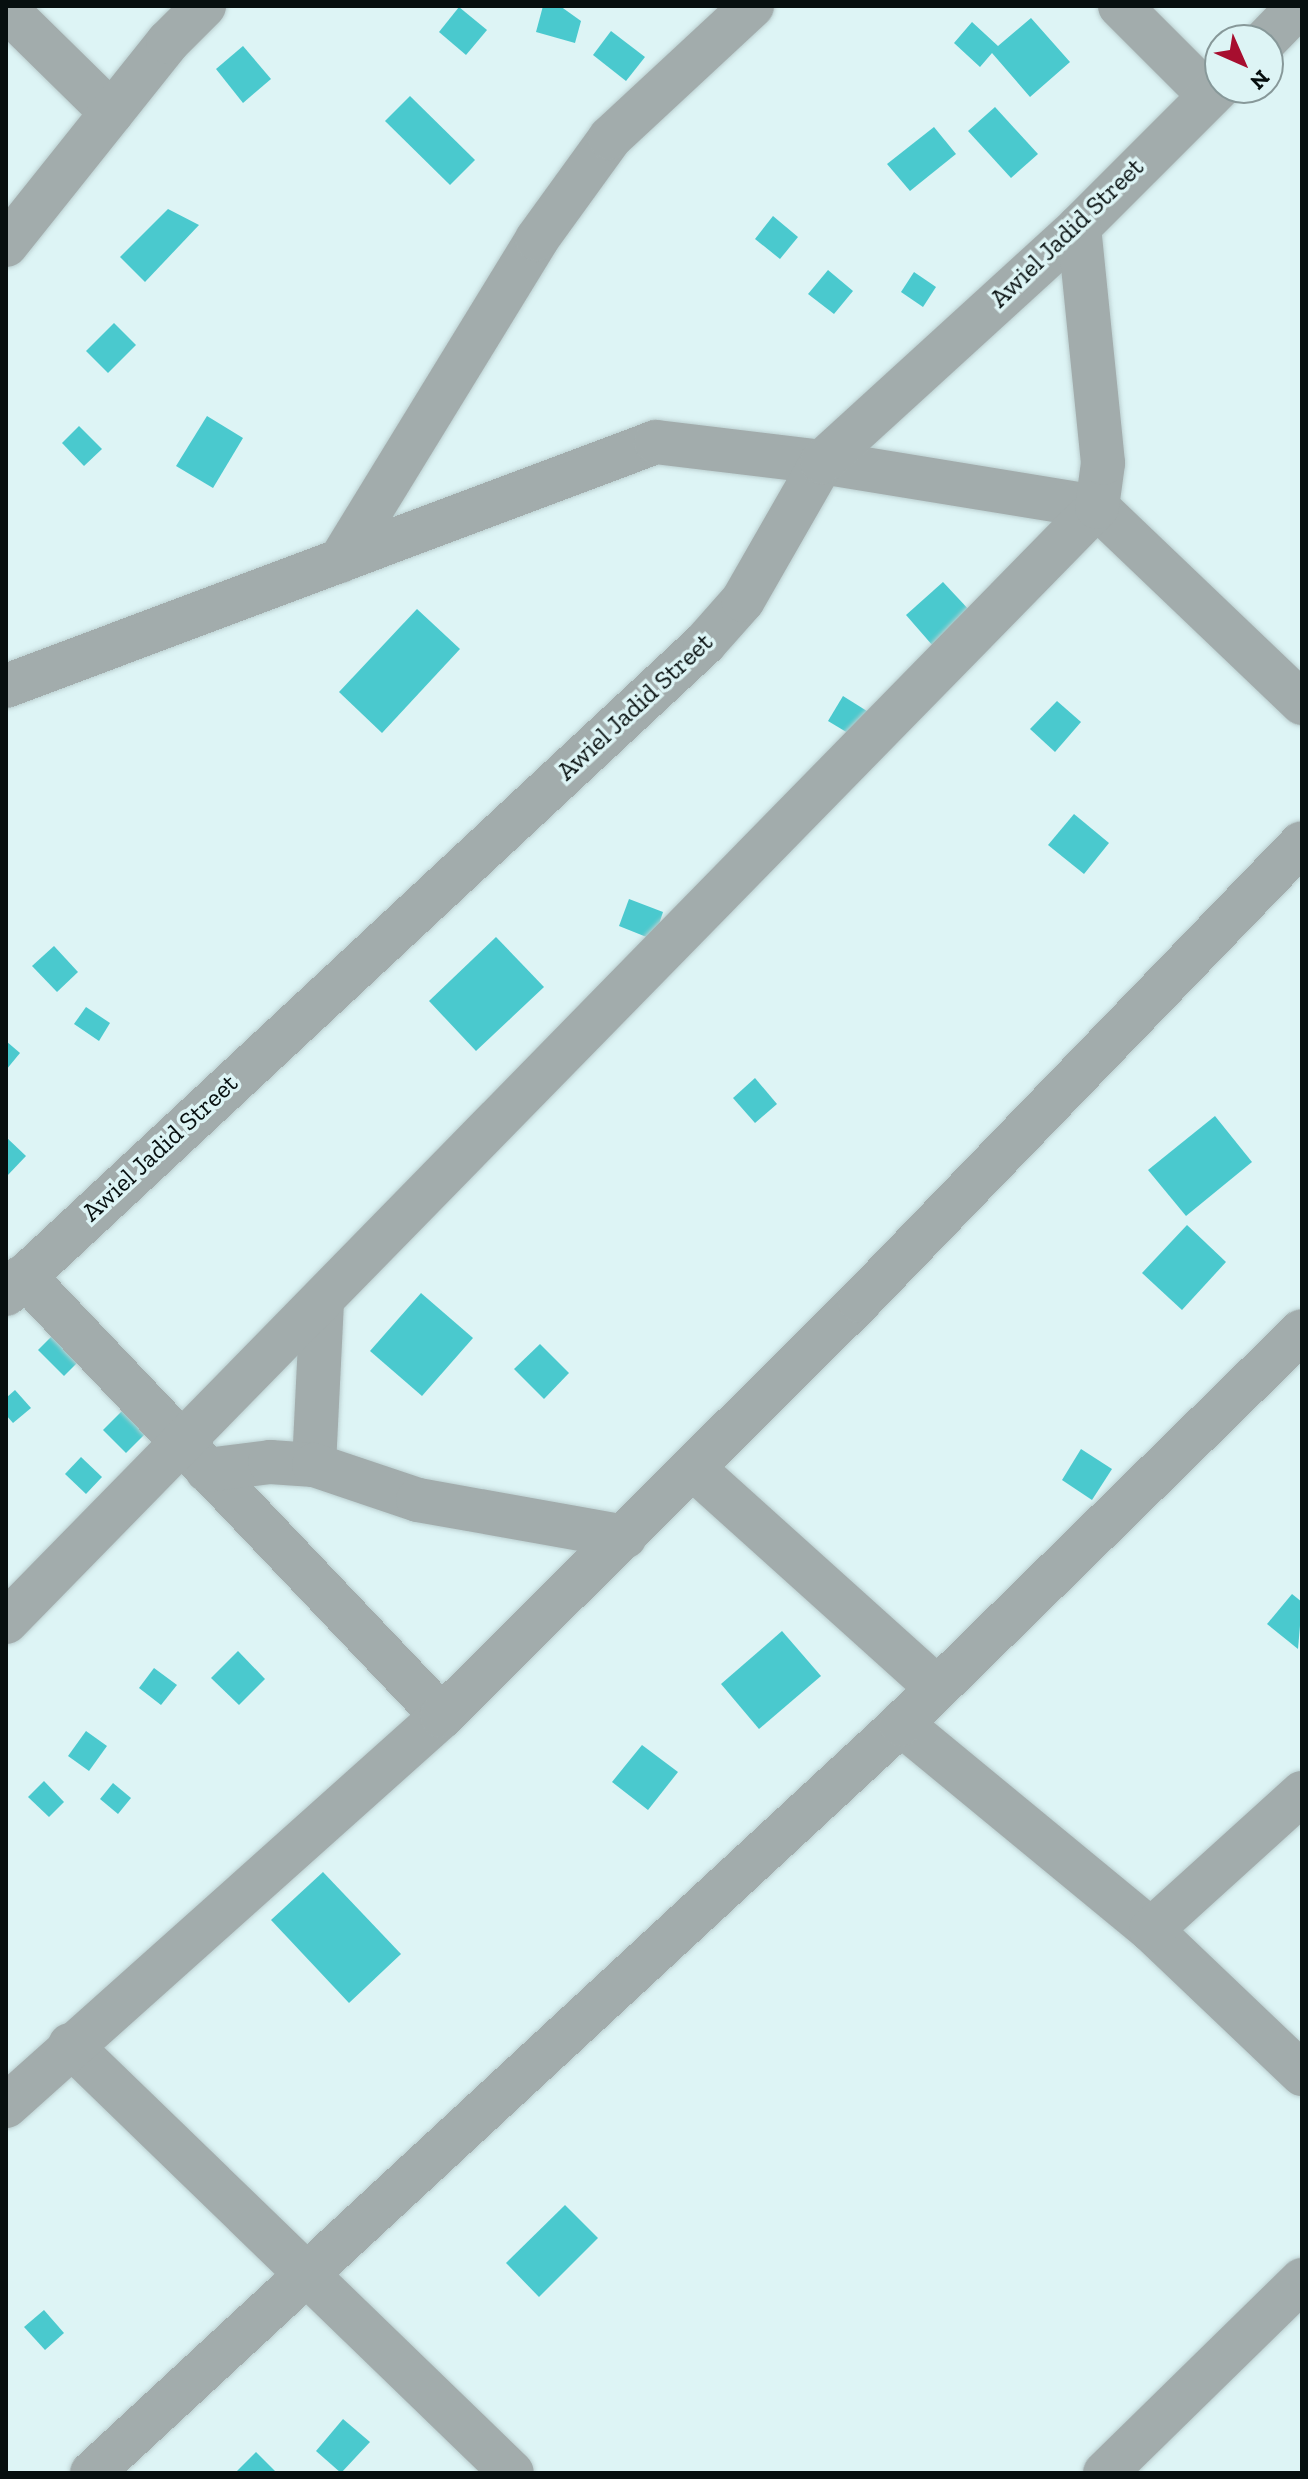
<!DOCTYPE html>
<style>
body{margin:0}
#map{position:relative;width:1308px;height:2479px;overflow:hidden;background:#ddf4f5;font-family:"Zilla Slab",serif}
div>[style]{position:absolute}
.building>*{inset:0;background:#4ac9ce}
.roads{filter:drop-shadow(0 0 2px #bbcfd0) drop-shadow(0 0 2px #bbcfd0)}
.minor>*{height:44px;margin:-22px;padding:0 22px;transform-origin:22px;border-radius:22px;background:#a2acac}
span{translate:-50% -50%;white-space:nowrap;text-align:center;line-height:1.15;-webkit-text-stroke:7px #ddf4f5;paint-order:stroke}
.street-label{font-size:26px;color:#070f0f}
.frame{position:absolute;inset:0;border:8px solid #070f0f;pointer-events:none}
.north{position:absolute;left:1204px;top:24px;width:80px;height:80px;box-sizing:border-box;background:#ddf4f5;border:2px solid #879899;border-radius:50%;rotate:135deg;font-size:22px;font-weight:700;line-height:32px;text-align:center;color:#070f0f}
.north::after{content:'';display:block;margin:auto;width:28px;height:36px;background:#a70e2f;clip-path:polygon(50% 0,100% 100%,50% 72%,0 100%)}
</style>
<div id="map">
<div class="building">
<div style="clip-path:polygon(543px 6px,560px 6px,581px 21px,575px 43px,536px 32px)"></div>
<div style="clip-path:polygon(459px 7px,487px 30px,466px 55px,439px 32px)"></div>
<div style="clip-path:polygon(1031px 18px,1070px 62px,1030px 97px,992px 53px,980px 67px,954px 43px,972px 22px,998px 46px)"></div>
<div style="clip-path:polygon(611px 31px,645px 57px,626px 81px,593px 55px)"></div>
<div style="clip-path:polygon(243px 46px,271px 79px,243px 103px,216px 69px)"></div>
<div style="clip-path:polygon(410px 96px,475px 160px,450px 185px,385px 121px)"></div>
<div style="clip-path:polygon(995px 107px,1038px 154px,1011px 178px,968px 131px)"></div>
<div style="clip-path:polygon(934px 127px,956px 154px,910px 191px,887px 164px)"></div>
<div style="clip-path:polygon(168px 209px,199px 225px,145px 282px,120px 257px)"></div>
<div style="clip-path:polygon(773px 216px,798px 237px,780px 259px,755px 239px)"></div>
<div style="clip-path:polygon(828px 270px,853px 291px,834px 314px,808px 294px)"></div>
<div style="clip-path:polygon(914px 272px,936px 287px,923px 307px,901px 292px)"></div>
<div style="clip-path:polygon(114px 323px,136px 345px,108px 373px,86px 351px)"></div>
<div style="clip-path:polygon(207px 416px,243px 438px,213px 488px,176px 466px)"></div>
<div style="clip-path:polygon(79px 426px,102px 449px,84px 466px,62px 443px)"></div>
<div style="clip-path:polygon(943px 582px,971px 612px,933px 646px,906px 615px)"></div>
<div style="clip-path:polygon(417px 609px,460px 649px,382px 733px,339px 692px)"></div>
<div style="clip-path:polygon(843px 696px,878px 718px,863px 742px,828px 721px)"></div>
<div style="clip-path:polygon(1057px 701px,1081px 722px,1055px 752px,1030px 729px)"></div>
<div style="clip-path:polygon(1074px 814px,1109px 843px,1084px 874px,1048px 845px)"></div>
<div style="clip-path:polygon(629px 899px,663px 912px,654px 940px,619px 926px)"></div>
<div style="clip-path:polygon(496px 937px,544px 987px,476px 1051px,429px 1001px)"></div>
<div style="clip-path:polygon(54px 946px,78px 972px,57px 992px,32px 966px)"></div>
<div style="clip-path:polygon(86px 1007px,110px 1023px,99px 1041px,74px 1024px)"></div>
<div style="clip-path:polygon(6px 1041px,20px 1053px,6px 1070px)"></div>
<div style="clip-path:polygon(755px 1078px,777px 1104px,755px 1123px,733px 1098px)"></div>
<div style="clip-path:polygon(1215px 1116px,1252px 1162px,1186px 1216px,1148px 1170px)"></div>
<div style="clip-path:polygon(6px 1137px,26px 1156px,6px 1177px)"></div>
<div style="clip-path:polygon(1187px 1225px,1226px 1262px,1182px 1310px,1142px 1273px)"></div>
<div style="clip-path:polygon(421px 1293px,473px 1338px,422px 1396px,370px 1351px)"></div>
<div style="clip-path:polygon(61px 1327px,87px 1353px,64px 1376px,38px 1350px)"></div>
<div style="clip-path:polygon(540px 1344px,569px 1373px,544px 1399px,514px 1369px)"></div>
<div style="clip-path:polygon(15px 1390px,31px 1408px,13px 1423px,6px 1415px,6px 1398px)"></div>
<div style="clip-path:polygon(126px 1407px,149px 1430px,126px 1453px,103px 1430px)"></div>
<div style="clip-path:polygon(1081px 1449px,1112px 1469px,1092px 1500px,1062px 1480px)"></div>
<div style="clip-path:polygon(81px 1457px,102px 1477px,86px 1494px,65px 1474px)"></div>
<div style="clip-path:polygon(1292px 1594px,1302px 1602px,1298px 1649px,1267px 1624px)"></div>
<div style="clip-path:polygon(782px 1631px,821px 1676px,759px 1729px,721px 1684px)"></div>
<div style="clip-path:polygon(238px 1651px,265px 1679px,239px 1705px,211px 1678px)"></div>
<div style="clip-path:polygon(154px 1668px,177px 1685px,161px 1705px,139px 1688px)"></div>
<div style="clip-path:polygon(86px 1731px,107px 1746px,89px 1771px,68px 1756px)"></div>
<div style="clip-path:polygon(642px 1745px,678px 1772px,648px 1810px,612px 1782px)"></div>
<div style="clip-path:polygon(44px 1781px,64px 1802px,49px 1817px,28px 1797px)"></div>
<div style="clip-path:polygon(113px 1783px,131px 1798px,118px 1814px,100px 1799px)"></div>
<div style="clip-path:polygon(323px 1872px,401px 1954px,349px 2003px,271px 1920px)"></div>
<div style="clip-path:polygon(565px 2205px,598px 2238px,539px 2297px,506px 2263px)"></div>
<div style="clip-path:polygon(44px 2310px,64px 2333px,45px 2350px,24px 2327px)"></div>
<div style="clip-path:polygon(343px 2419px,370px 2442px,341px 2473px,316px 2451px)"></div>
<div style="clip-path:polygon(256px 2452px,277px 2473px,237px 2471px)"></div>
</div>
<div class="roads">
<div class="minor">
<div style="left:1120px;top:6px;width:127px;rotate:45deg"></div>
<div style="left:6px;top:9px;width:148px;rotate:44.5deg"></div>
<div style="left:1266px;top:40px;width:47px;rotate:-45.9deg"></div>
<div style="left:6px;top:245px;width:260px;rotate:-51.4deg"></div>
<div style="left:168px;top:42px;width:51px;rotate:-45deg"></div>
<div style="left:340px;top:561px;width:377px;rotate:-58.5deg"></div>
<div style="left:537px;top:239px;width:125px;rotate:-54.1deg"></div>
<div style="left:610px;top:138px;width:194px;rotate:-42.9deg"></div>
<div style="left:6px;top:686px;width:694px;rotate:-20.58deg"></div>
<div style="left:656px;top:442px;width:167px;rotate:6.9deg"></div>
<div style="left:822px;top:462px;width:279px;rotate:9.3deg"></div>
<div style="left:1097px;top:507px;width:284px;rotate:43.7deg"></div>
<div style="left:24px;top:1276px;width:607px;rotate:46.47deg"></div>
<div style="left:6px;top:1294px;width:955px;rotate:-42.96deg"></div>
<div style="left:705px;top:643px;width:57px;rotate:-48.5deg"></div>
<div style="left:743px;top:600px;width:159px;rotate:-60.2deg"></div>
<div style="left:822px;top:462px;width:348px;rotate:-42.4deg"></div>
<div style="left:1079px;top:227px;width:199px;rotate:-45deg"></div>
<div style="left:314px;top:1465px;width:164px;rotate:-87.2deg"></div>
<div style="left:693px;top:1468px;width:327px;rotate:42deg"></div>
<div style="left:207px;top:1470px;width:64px;rotate:-7.2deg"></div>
<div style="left:270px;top:1462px;width:44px;rotate:3.9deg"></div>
<div style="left:314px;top:1465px;width:110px;rotate:18.6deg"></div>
<div style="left:418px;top:1500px;width:210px;rotate:10.1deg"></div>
<div style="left:6px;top:1622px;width:1560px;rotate:-45.62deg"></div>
<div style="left:1097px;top:507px;width:44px;rotate:-82.2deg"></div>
<div style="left:1103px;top:463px;width:237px;rotate:-95.8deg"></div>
<div style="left:901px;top:1724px;width:324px;rotate:39.5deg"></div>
<div style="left:1151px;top:1930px;width:209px;rotate:43.6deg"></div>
<div style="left:1151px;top:1930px;width:204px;rotate:-42.2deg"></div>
<div style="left:70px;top:2045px;width:615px;rotate:44.08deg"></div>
<div style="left:6px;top:2106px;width:585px;rotate:-41.81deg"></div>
<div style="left:442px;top:1716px;width:589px;rotate:-44.79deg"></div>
<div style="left:860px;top:1301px;width:636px;rotate:-46.02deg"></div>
<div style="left:92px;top:2473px;width:1102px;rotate:-42.79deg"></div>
<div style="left:901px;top:1724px;width:561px;rotate:-44.42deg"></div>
<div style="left:1105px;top:2473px;width:276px;rotate:-44.4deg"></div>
</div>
</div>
<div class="street-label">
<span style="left:1067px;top:233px;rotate:-44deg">Awiel Jadid Street</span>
<span style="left:635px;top:707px;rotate:-43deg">Awiel Jadid Street</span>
<span style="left:160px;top:1148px;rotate:-43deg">Awiel Jadid Street</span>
</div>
<div class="frame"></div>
<div class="north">N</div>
</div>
